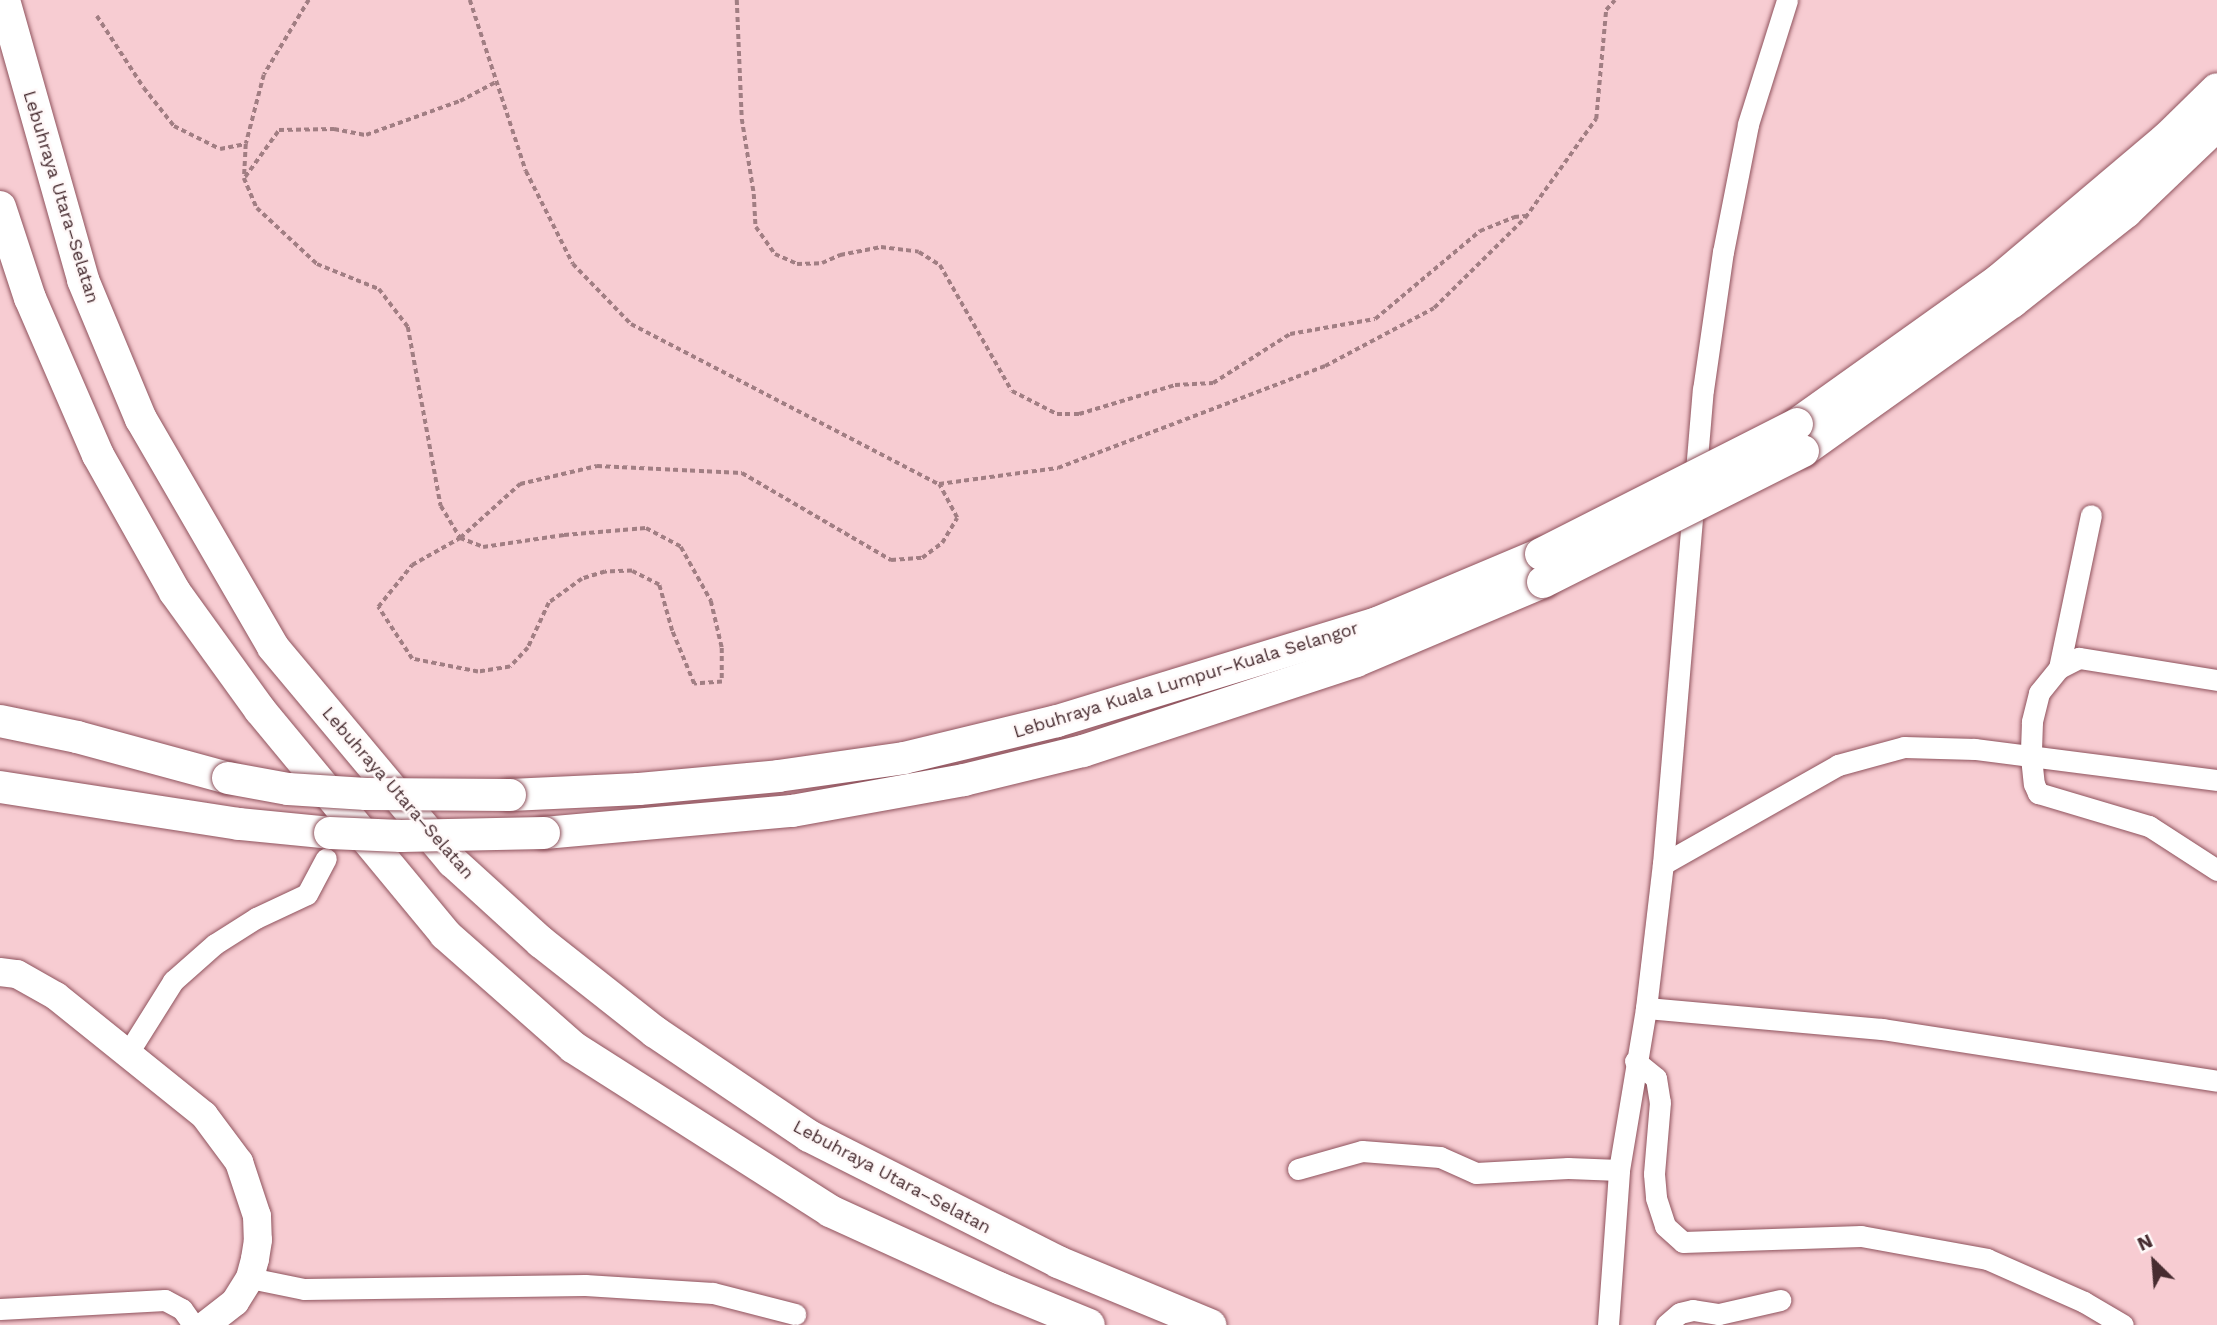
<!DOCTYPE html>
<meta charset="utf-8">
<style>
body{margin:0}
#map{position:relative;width:2217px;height:1325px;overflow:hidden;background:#f7ccd2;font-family:"Work Sans",sans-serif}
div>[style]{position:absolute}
.path>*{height:3.5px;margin-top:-1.75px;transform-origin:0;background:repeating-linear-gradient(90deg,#a17e83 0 5px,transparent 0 8.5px)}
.roads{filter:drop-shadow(0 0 2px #8f535d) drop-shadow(0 0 2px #8f535d)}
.minor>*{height:21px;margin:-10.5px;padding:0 10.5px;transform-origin:10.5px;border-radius:10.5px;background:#fff}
.major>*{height:28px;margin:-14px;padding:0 14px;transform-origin:14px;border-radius:14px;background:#fff}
.highway>*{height:32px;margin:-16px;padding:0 16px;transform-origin:16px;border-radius:16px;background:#fff}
.bridges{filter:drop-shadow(0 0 2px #8f535d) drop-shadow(0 0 2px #8f535d)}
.highway-bridge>*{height:32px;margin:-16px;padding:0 16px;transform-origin:16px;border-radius:16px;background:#fff}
span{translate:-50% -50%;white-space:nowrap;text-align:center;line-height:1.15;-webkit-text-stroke:5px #fff8f8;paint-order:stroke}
.street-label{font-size:18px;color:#472c30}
.north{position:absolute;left:2119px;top:1227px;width:70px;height:70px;-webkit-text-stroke:5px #fff8f8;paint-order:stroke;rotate:335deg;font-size:19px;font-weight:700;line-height:28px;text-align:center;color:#472c30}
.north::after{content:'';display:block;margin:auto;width:24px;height:32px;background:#472c30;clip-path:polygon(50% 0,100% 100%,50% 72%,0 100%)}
</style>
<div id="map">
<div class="path">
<div style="left:309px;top:0;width:87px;rotate:121deg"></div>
<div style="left:264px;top:75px;width:71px;rotate:104.6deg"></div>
<div style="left:246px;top:144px;width:34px;rotate:93deg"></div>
<div style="left:244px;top:178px;width:33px;rotate:67deg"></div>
<div style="left:257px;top:208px;width:82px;rotate:43deg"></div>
<div style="left:317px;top:264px;width:67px;rotate:22deg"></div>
<div style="left:379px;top:289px;width:48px;rotate:52.7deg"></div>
<div style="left:408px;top:327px;width:182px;rotate:79.6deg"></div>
<div style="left:441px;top:506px;width:37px;rotate:59deg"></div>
<div style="left:460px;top:538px;width:25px;rotate:21deg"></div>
<div style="left:483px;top:547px;width:82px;rotate:-8.4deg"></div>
<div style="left:564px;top:535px;width:82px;rotate:-4.9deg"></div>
<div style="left:646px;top:528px;width:40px;rotate:28deg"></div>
<div style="left:681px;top:547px;width:62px;rotate:60.9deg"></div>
<div style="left:711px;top:601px;width:48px;rotate:76.8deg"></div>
<div style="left:722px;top:648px;width:34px;rotate:90deg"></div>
<div style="left:722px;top:682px;width:28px;rotate:176deg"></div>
<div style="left:694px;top:684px;width:57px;rotate:-112.5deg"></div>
<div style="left:672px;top:631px;width:48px;rotate:-105.8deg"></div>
<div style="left:659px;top:585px;width:30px;rotate:-153deg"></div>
<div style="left:632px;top:571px;width:27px;rotate:178deg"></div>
<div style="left:605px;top:572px;width:24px;rotate:163deg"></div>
<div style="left:582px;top:579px;width:41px;rotate:144deg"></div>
<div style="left:549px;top:603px;width:50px;rotate:115deg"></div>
<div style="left:528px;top:648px;width:26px;rotate:133deg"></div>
<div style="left:510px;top:667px;width:32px;rotate:171deg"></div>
<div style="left:478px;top:672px;width:67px;rotate:-168.9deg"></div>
<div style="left:412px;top:659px;width:62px;rotate:-123.2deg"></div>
<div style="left:378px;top:607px;width:54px;rotate:-51deg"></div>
<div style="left:412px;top:565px;width:55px;rotate:-29.4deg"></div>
<div style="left:460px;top:538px;width:81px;rotate:-42deg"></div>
<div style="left:520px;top:484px;width:79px;rotate:-13.2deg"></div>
<div style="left:597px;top:466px;width:145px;rotate:2.8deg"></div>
<div style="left:742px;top:473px;width:173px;rotate:30.3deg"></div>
<div style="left:891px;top:560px;width:31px;rotate:-4deg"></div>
<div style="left:922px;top:558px;width:25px;rotate:-37deg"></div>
<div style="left:942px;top:543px;width:29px;rotate:-59deg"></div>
<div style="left:957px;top:518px;width:38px;rotate:-118deg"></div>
<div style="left:470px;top:0;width:180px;rotate:71.9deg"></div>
<div style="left:526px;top:171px;width:104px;rotate:63.2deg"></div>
<div style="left:573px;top:264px;width:83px;rotate:46deg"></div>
<div style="left:631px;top:324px;width:347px;rotate:27.5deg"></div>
<div style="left:939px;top:484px;width:120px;rotate:-7.7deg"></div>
<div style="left:1058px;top:468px;width:286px;rotate:-20.9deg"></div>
<div style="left:1325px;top:366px;width:123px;rotate:-28deg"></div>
<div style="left:1434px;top:308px;width:128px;rotate:-44.7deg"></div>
<div style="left:1525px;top:218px;width:122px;rotate:-54.4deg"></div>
<div style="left:1596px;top:119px;width:109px;rotate:-84.8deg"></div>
<div style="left:1606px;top:10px;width:13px;rotate:-48deg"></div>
<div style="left:737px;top:0;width:119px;rotate:87.6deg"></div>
<div style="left:742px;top:119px;width:76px;rotate:80.9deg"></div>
<div style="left:754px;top:194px;width:33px;rotate:87deg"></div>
<div style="left:756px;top:227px;width:33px;rotate:55deg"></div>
<div style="left:775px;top:254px;width:24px;rotate:24deg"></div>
<div style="left:797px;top:264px;width:25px;rotate:-2deg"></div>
<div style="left:822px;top:263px;width:20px;rotate:-24deg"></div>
<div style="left:840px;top:255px;width:42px;rotate:-11deg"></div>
<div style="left:881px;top:247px;width:38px;rotate:7deg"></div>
<div style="left:919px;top:252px;width:25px;rotate:32deg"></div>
<div style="left:940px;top:265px;width:145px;rotate:60.3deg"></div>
<div style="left:1012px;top:391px;width:51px;rotate:27.1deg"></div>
<div style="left:1057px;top:414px;width:22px"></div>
<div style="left:1079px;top:414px;width:100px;rotate:-16.8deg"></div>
<div style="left:1175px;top:385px;width:38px;rotate:-3deg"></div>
<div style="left:1213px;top:383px;width:91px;rotate:-32.5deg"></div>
<div style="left:1290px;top:334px;width:86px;rotate:-10deg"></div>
<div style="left:1375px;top:319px;width:137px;rotate:-40deg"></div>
<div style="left:1480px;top:231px;width:37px;rotate:-22deg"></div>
<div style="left:1514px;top:217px;width:12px;rotate:-5deg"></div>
<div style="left:97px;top:16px;width:86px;rotate:56.9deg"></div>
<div style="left:144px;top:88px;width:48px;rotate:51.7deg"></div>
<div style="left:174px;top:126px;width:51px;rotate:26.6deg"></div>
<div style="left:220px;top:149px;width:26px;rotate:-11deg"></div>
<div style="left:245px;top:177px;width:58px;rotate:-54.1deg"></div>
<div style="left:279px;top:130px;width:55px;rotate:-1deg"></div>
<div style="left:334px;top:129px;width:33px;rotate:11deg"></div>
<div style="left:366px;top:135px;width:100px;rotate:-19.9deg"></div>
<div style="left:460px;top:101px;width:40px;rotate:-28deg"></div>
</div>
<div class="roads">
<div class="minor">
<div style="left:2059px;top:668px;width:156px;rotate:-78.2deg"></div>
<div style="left:2217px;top:680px;width:140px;rotate:-170.9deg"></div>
<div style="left:2079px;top:658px;width:22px;rotate:153deg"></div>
<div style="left:2059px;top:668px;width:32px;rotate:129deg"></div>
<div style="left:2039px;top:693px;width:30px;rotate:104deg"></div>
<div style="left:2032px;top:722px;width:35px;rotate:92deg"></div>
<div style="left:2031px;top:757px;width:27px;rotate:84deg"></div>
<div style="left:2034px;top:784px;width:10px;rotate:66deg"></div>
<div style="left:2038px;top:793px;width:116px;rotate:16.6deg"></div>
<div style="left:2149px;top:826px;width:81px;rotate:32.9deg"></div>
<div style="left:1663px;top:864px;width:201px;rotate:-29.5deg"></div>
<div style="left:1838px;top:765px;width:68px;rotate:-15.3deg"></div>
<div style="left:1904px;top:747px;width:71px;rotate:1.6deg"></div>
<div style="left:1975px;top:749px;width:244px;rotate:7.3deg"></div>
<div style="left:1646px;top:1008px;width:237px;rotate:5.1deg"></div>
<div style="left:1882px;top:1029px;width:339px;rotate:8.8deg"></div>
<div style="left:126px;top:1056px;width:89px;rotate:-57.9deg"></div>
<div style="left:173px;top:981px;width:56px;rotate:-41.4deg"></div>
<div style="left:215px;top:944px;width:49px;rotate:-32.4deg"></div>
<div style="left:256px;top:918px;width:56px;rotate:-25.2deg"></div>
<div style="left:307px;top:894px;width:40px;rotate:-62deg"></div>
<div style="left:1635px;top:1061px;width:27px;rotate:39deg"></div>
<div style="left:1656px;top:1078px;width:24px;rotate:81deg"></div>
<div style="left:1660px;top:1102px;width:72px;rotate:94.8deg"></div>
<div style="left:1654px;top:1174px;width:24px;rotate:85deg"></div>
<div style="left:1656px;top:1198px;width:29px;rotate:72deg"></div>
<div style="left:1665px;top:1226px;width:24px;rotate:42deg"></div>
<div style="left:1683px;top:1242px;width:178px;rotate:-1.9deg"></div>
<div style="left:1861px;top:1236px;width:128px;rotate:10.3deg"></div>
<div style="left:1987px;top:1259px;width:106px;rotate:23.9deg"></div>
<div style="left:2084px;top:1302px;width:45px;rotate:30.5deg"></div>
<div style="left:1298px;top:1169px;width:66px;rotate:-15.7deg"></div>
<div style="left:1362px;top:1151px;width:78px;rotate:4.4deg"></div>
<div style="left:1440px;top:1157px;width:39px;rotate:24deg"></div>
<div style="left:1476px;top:1173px;width:92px;rotate:-3.1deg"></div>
<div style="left:1568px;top:1168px;width:51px;rotate:2.2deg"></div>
<div style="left:250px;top:1278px;width:55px;rotate:11.5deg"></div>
<div style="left:304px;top:1289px;width:281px;rotate:-0.8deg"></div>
<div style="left:585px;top:1285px;width:128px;rotate:3.6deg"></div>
<div style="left:713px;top:1293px;width:85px;rotate:14.4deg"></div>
<div style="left:0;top:1309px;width:165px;rotate:-3.1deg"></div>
<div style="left:165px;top:1300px;width:19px;rotate:28deg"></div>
<div style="left:182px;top:1309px;width:19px;rotate:55deg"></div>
<div style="left:1608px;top:1325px;width:155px;rotate:-85.9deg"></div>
<div style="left:1619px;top:1170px;width:164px;rotate:-80.5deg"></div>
<div style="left:1646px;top:1008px;width:145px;rotate:-83.3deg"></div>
<div style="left:1663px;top:864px;width:476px;rotate:-85.2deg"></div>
<div style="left:1703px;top:390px;width:139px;rotate:-81.8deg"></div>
<div style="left:1723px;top:252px;width:130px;rotate:-78.9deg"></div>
<div style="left:1748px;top:124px;width:130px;rotate:-72.5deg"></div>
<div style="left:1666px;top:1325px;width:18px;rotate:-41deg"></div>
<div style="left:1680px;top:1313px;width:13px;rotate:-13deg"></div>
<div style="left:1693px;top:1310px;width:26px;rotate:9deg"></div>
<div style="left:1719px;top:1314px;width:63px;rotate:-12.9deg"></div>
</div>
<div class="major">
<div style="left:0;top:972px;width:17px;rotate:7deg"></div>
<div style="left:17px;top:974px;width:45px;rotate:29.4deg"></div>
<div style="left:56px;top:996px;width:190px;rotate:38.8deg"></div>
<div style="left:204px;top:1115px;width:59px;rotate:53.3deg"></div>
<div style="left:239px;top:1162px;width:57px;rotate:71.6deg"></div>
<div style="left:257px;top:1216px;width:24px;rotate:88deg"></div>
<div style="left:258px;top:1240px;width:19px;rotate:99deg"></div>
<div style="left:255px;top:1259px;width:20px;rotate:105deg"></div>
<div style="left:250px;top:1278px;width:28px;rotate:122deg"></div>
<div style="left:235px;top:1302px;width:37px;rotate:142deg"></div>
</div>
<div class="highway">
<div style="left:4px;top:0;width:291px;rotate:74.2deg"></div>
<div style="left:83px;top:280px;width:151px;rotate:67.4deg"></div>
<div style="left:141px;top:419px;width:263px;rotate:59.9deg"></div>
<div style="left:273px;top:647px;width:280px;rotate:50.1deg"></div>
<div style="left:453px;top:862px;width:119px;rotate:42.3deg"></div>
<div style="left:541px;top:942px;width:145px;rotate:38.3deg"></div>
<div style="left:655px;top:1032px;width:186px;rotate:34deg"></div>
<div style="left:809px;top:1136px;width:279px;rotate:26.8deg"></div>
<div style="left:1058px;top:1262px;width:165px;rotate:22.5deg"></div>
<div style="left:0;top:207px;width:96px;rotate:71.8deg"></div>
<div style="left:30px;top:298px;width:171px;rotate:66.6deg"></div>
<div style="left:98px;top:455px;width:157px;rotate:60.7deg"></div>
<div style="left:175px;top:592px;width:145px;rotate:54.2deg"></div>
<div style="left:260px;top:710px;width:291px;rotate:50.4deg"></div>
<div style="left:445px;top:934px;width:171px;rotate:41.4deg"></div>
<div style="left:573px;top:1047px;width:305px;rotate:32.5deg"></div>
<div style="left:830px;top:1211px;width:186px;rotate:24.5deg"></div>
<div style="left:999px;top:1288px;width:97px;rotate:22.3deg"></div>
<div style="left:1797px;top:424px;width:248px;rotate:-35.5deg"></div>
<div style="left:1999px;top:280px;width:219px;rotate:-40.2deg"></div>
<div style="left:2166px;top:139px;width:71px;rotate:-44.4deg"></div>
<div style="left:1803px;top:451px;width:257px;rotate:-35.5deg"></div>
<div style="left:2012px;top:302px;width:145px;rotate:-38.3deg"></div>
<div style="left:2126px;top:212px;width:126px;rotate:-43.7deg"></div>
<div style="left:0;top:721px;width:79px;rotate:11.7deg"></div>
<div style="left:77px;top:737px;width:156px;rotate:15.2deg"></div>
<div style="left:0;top:787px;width:242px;rotate:8.8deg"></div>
<div style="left:239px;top:824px;width:91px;rotate:5.6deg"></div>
<div style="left:510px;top:795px;width:129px;rotate:-2.7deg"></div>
<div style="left:639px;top:789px;width:140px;rotate:-5.3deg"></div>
<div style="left:778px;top:776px;width:127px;rotate:-8.1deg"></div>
<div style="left:904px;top:758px;width:157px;rotate:-13.6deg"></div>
<div style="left:1057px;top:721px;width:335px;rotate:-17deg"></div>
<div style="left:1377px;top:623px;width:178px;rotate:-22.8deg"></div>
<div style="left:544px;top:833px;width:249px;rotate:-5.1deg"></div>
<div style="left:792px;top:811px;width:175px;rotate:-10.2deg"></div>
<div style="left:964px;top:780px;width:122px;rotate:-13.7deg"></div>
<div style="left:1083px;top:751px;width:287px;rotate:-18.2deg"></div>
<div style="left:1356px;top:661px;width:203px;rotate:-22.9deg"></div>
</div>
</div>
<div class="bridges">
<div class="highway-bridge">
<div style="left:1541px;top:554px;width:287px;rotate:-26.9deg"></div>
<div style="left:1543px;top:582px;width:291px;rotate:-26.7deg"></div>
<div style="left:228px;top:778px;width:61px;rotate:10.4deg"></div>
<div style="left:288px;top:789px;width:78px;rotate:3.7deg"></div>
<div style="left:366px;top:794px;width:144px;rotate:0.4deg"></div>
<div style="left:330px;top:833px;width:71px;rotate:2.4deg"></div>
<div style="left:401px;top:836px;width:143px;rotate:-1.2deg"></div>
</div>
</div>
<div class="street-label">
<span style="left:61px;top:197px;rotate:73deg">Lebuhraya Utara–Selatan</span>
<span style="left:1186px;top:680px;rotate:-17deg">Lebuhraya Kuala Lumpur–Kuala Selangor</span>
<span style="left:398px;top:793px;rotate:49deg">Lebuhraya Utara–Selatan</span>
<span style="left:892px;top:1177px;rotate:28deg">Lebuhraya Utara–Selatan</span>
</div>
<div class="north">N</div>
</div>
